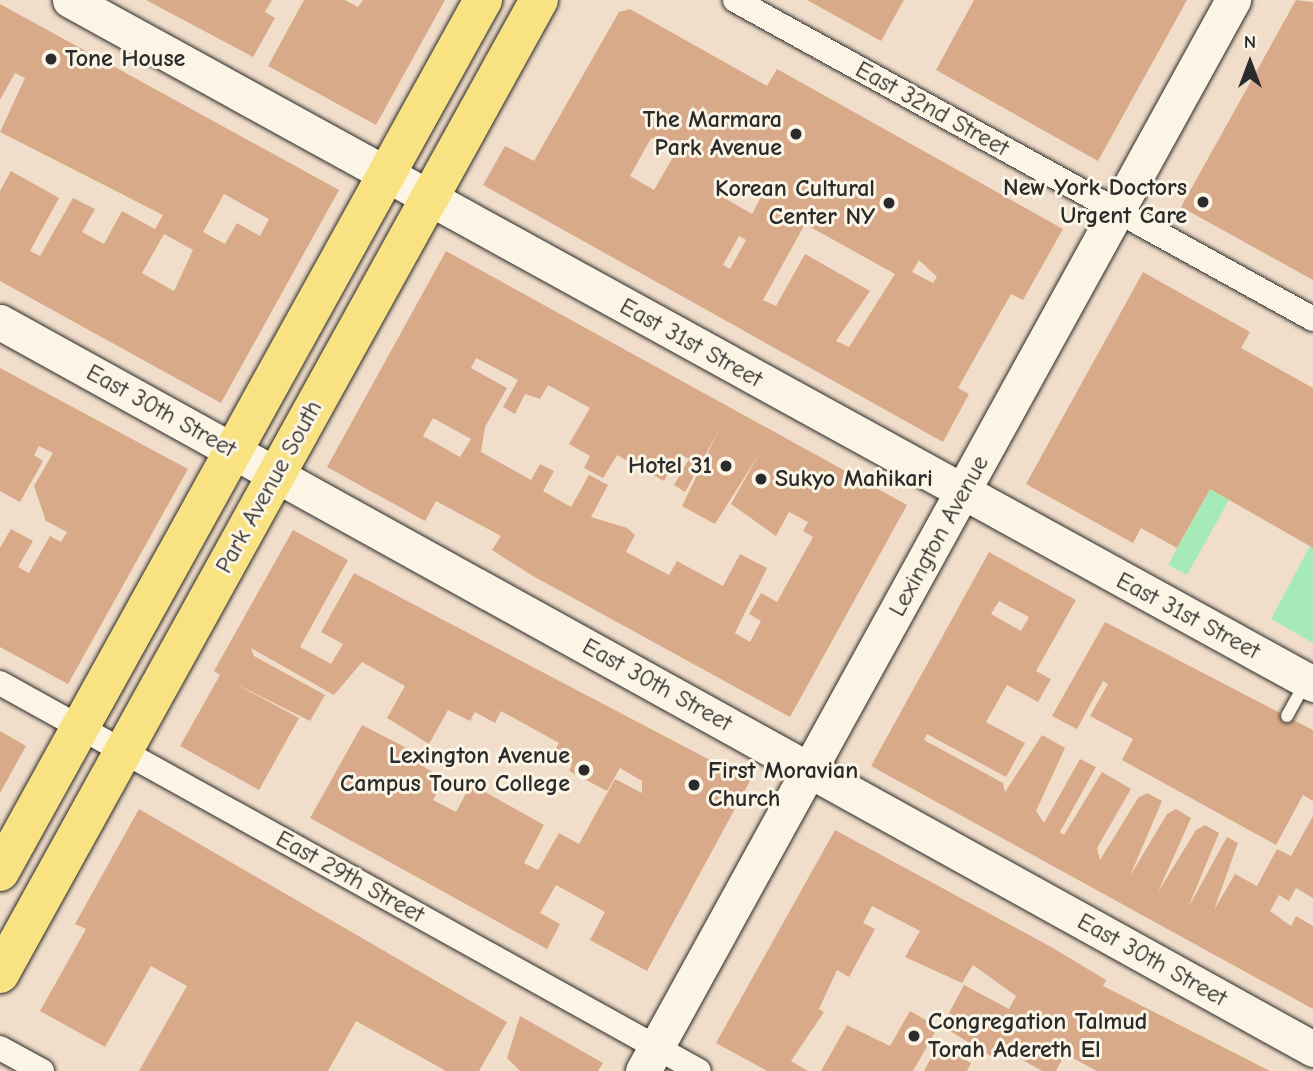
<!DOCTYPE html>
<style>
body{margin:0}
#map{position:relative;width:1313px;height:1071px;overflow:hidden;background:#f1deca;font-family:"Comic Neue",sans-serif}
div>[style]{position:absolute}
.green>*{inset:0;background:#a6ebb7}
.building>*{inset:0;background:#d8aa8a}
.roads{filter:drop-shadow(0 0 2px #2b2b2b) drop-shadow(0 0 2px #2b2b2b)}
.lane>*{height:12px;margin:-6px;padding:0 6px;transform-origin:6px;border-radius:6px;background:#fcf5e5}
.street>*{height:24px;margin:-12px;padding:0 12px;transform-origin:12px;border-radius:12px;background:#fcf5e5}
.secondary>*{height:35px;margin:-17.5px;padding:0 17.5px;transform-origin:17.5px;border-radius:17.5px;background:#fcf5e5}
.primary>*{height:38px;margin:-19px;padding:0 19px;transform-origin:19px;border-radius:19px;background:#f8e281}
.dots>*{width:19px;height:19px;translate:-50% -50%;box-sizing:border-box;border:4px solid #fcf5e5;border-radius:50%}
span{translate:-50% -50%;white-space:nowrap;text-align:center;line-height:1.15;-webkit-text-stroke:6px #fcf5e5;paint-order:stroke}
.poi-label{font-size:24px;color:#2b2b2b;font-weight:700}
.left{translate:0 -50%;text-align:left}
.right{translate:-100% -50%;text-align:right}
.street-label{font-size:24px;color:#2b2b2b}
.north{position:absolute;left:1215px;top:28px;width:70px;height:70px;-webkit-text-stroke:5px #fcf5e5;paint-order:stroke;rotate:0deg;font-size:19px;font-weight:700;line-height:28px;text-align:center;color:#2b2b2b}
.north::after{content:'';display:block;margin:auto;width:24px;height:32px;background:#2b2b2b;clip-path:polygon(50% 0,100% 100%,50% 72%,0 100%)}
</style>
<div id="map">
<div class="green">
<div style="clip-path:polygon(1210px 489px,1229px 500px,1187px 575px,1168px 565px)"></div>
<div style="clip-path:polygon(1310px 546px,1313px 548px,1313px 643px,1271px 619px)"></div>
</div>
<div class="building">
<div style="clip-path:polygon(146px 0,272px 0,265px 12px,275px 18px,253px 57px)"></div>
<div style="clip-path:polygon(304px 0,345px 0,358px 7px,363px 0,445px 0,376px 125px,268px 66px)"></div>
<div style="clip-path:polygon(807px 0,904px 0,881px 41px)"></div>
<div style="clip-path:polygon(974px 0,1187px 0,1098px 161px,936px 70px)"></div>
<div style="clip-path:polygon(1296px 0,1313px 2px,1313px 280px,1181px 207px)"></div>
<div style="clip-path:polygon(evenodd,0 4px,339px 190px,221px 403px,0 281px,0 191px,11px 171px,59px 198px,30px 251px,40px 256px,73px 198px,95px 209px,82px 232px,104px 244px,122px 211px,155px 229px,163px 215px,0 132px,25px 78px,15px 73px,0 100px,0 4px,224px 194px,269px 219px,260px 236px,237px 223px,225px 244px,203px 232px,224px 194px,0 4px,164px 234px,193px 250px,174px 291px,142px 273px,164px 234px)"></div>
<div style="clip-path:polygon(evenodd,630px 9px,767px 86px,777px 69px,1063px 229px,1023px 300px,1011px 294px,958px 388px,969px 394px,943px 442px,483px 185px,505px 146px,534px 161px,619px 12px,630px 9px,651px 138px,676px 152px,654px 190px,630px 176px,651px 138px,630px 9px,724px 179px,760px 199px,752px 214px,716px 193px,724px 179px,630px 9px,805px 224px,895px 274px,849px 347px,836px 341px,870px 291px,805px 254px,776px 306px,763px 300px,805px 224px,630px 9px,739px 236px,746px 240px,730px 269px,723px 265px,739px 236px,630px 9px,919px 260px,937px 277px,933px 283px,912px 272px,919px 260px)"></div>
<div style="clip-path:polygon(evenodd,446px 251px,907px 505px,790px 717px,533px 576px,492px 550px,501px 536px,436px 501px,425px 521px,327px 467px,446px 251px,476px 358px,518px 380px,503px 407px,515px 414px,525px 394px,540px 399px,548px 385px,590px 408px,569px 444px,590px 456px,584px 468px,603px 478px,617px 455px,664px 481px,679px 454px,689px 459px,674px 485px,685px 492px,718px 432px,682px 506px,715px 524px,759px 454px,731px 504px,776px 536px,789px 512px,808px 522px,803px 531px,813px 537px,777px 602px,761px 593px,749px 614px,761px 621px,750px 642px,735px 633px,767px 568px,740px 554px,723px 586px,677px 561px,669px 575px,626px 552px,635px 535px,627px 528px,591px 517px,608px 485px,589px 475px,571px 507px,543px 491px,554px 471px,540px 464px,531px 480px,481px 452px,485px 427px,507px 388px,471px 368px,476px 358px,446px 251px,433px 418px,471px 439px,460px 457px,423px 436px,433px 418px)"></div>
<div style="clip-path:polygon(1143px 272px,1250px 332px,1241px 348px,1313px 388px,1313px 548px,1210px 489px,1177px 548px,1141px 528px,1133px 543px,1026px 484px)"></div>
<div style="clip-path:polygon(0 368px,188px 469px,68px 684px,0 647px,0 548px,11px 529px,33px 541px,18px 567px,29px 573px,50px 536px,61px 542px,67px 532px,46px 521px,34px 486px,53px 453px,39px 446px,34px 455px,43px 461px,20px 502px,0 491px)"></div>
<div style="clip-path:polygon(293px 530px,348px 560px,300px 647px,331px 664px,343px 644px,321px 632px,354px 573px,750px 781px,647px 971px,590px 940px,605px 912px,556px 885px,540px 913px,560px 924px,547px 949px,310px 818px,362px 725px,428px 759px,424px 767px,445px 779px,433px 800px,456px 812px,471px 784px,544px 825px,524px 863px,538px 870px,559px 833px,579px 844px,615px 779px,642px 793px,642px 781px,620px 768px,607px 791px,569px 771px,572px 765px,552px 754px,559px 743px,501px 711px,495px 723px,475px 712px,470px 721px,448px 710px,429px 744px,387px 718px,405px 686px,362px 662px,334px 695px,251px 648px,254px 656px,325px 695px,310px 721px,232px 682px,299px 718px,259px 790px,180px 746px,220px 675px,214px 671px)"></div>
<div style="clip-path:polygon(evenodd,989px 552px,1076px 600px,1036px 671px,1051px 679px,1038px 702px,1007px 685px,986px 722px,1025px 743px,1006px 777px,927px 734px,924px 740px,1003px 783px,1005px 792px,1042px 735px,1065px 748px,1036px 811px,1044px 823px,1080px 759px,1096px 767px,1060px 832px,1064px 835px,1102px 772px,1131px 789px,1097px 848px,1100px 860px,1138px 798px,1147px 793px,1162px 801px,1130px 876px,1167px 814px,1176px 809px,1191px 818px,1158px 892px,1196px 830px,1205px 825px,1219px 833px,1188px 908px,1227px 837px,1238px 843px,1214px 910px,1235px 874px,1257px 886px,1277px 849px,1291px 856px,1313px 816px,1313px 898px,1296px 888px,1289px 901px,1279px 895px,1270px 911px,1291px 926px,1296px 916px,1313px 926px,1313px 1009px,871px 766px,989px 552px,999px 601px,1029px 617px,1021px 631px,991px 614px,999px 601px)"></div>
<div style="clip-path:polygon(1105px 622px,1313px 730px,1313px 801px,1303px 795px,1276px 845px,1122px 760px,1133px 739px,1090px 716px,1108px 684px,1103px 681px,1077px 729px,1052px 716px)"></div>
<div style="clip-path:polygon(0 731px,26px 746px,0 793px)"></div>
<div style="clip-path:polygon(139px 809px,507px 1022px,479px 1071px,446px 1071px,356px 1021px,328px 1071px,139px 1071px,187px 986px,151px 966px,105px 1047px,40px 1011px,86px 929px,75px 924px)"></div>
<div style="clip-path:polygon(835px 830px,1053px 948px,1106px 980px,1103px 986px,1270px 1071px,1097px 1071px,1065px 1054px,1056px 1071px,1042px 1071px,998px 1046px,992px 1057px,942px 1026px,964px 985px,1009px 1009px,1016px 996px,973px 965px,962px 983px,905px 957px,920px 931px,872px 906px,863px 923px,875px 929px,849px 977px,837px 970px,819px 1009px,824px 1012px,791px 1061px,808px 1071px,767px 1071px,716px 1043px)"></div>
<div style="clip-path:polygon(910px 1011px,938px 1027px,913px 1071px,821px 1071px,847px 1025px,890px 1046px)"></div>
<div style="clip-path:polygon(520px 1016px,603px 1063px,598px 1071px,520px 1071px,507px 1058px)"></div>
<div style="clip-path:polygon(938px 1045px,971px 1063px,967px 1071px,924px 1071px)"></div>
</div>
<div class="roads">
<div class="lane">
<div style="left:1287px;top:716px;width:37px;rotate:-61deg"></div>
</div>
<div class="street">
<div style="left:735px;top:0;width:660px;rotate:28.89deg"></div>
<div style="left:0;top:683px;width:799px;rotate:29.03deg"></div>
<div style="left:0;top:1048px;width:48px;rotate:28.7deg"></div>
</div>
<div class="secondary">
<div style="left:70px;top:0;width:1419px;rotate:28.82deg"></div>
<div style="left:0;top:322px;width:1501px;rotate:28.97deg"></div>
<div style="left:643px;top:1071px;width:1223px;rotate:-61.15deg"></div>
</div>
<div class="primary">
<div style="left:0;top:872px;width:997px;rotate:-61.02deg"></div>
<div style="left:0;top:974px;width:1113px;rotate:-61.04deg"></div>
</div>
</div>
<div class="dots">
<div style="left:51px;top:59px;background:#2b2b2b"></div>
<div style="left:796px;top:134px;background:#2b2b2b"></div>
<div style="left:1203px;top:202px;background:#2b2b2b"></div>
<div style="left:889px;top:203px;background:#2b2b2b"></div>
<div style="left:726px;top:466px;background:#2b2b2b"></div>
<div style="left:761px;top:479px;background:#2b2b2b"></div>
<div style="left:584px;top:770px;background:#2b2b2b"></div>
<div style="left:694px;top:785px;background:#2b2b2b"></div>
<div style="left:914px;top:1036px;background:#2b2b2b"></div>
</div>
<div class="poi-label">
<span class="left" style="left:65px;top:59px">Tone House</span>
<span class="right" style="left:782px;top:134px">The Marmara<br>Park Avenue</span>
<span class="right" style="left:1187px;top:202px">New York Doctors<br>Urgent Care</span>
<span class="right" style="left:875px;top:203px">Korean Cultural<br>Center NY</span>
<span class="right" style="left:712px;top:466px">Hotel 31</span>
<span class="left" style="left:775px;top:479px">Sukyo Mahikari</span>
<span class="right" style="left:570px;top:770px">Lexington Avenue<br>Campus Touro College</span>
<span class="left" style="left:708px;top:785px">First Moravian<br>Church</span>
<span class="left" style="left:928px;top:1036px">Congregation Talmud<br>Torah Adereth El</span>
</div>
<div class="street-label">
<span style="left:932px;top:109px;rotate:29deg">East 32nd Street</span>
<span style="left:691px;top:343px;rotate:29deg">East 31st Street</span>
<span style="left:161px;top:411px;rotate:29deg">East 30th Street</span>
<span style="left:269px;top:487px;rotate:-61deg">Park Avenue South</span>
<span style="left:939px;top:536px;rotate:-61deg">Lexington Avenue</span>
<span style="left:1188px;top:616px;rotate:28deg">East 31st Street</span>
<span style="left:657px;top:685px;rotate:29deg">East 30th Street</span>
<span style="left:350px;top:877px;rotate:29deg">East 29th Street</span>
<span style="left:1152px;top:960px;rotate:29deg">East 30th Street</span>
</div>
<div class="north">N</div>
</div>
